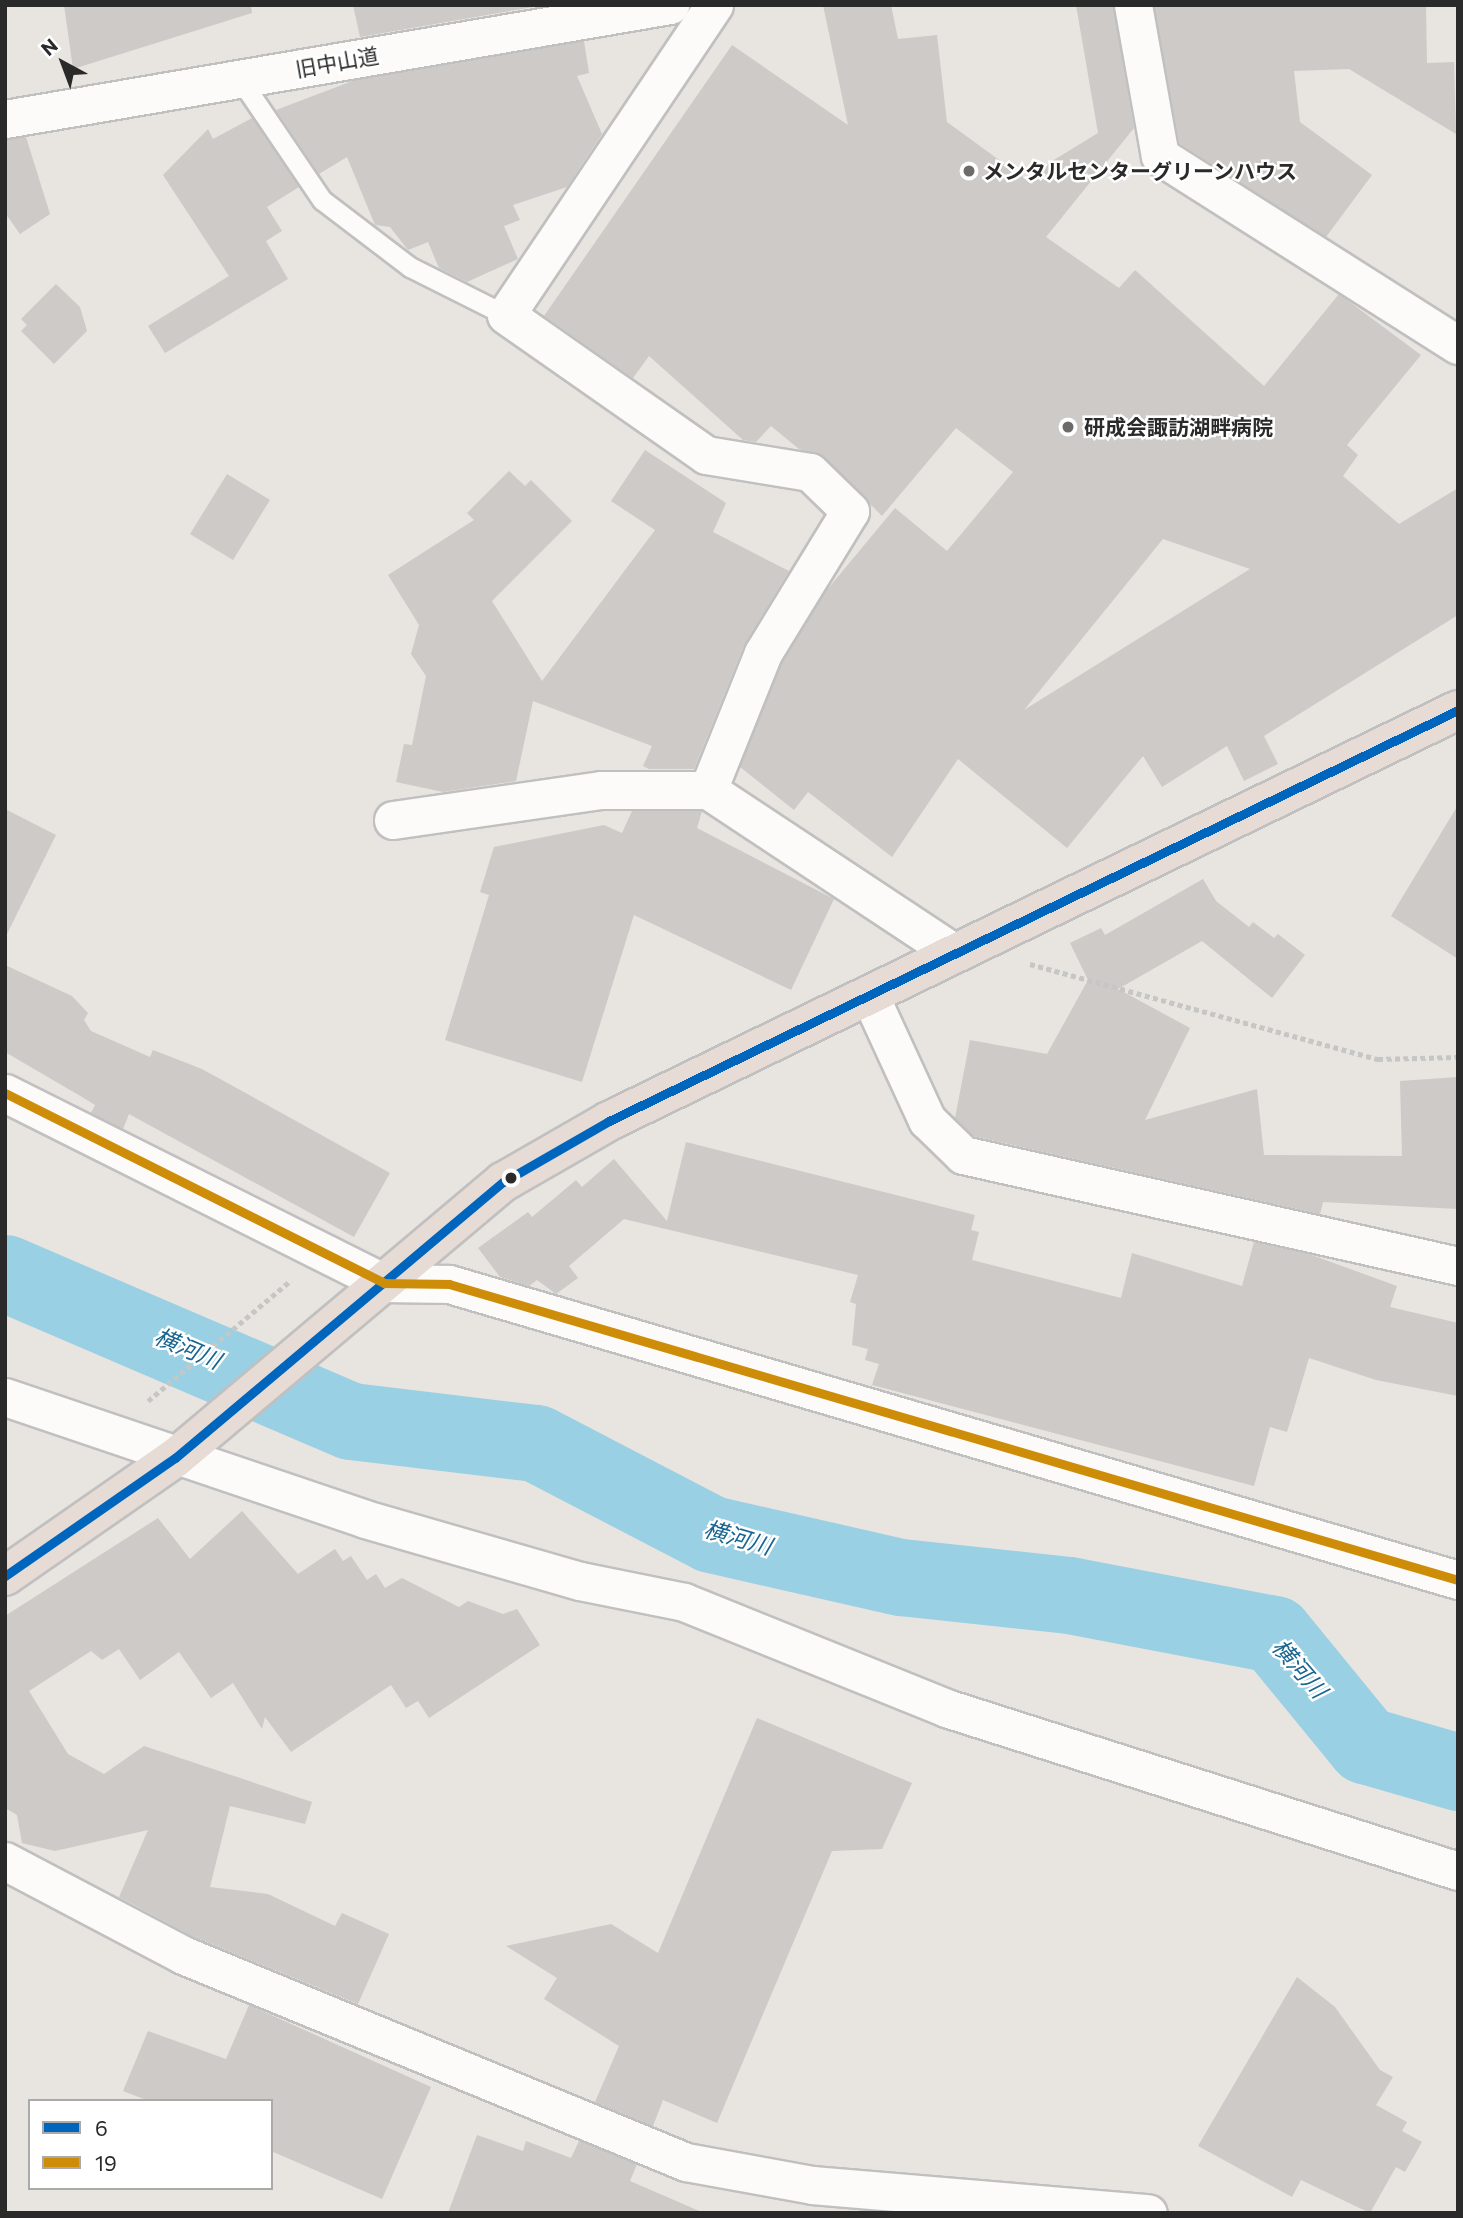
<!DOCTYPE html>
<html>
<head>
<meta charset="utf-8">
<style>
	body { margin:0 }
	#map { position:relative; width:1463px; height:2218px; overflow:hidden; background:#e8e4e0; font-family:Commissioner,"Noto Sans JP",sans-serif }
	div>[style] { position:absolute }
	.river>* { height:77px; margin:-38.5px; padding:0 38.5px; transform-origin:38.5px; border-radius:38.5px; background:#9ad0e3 }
	.building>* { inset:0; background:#cdcac7 }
	.path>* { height:4.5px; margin-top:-2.25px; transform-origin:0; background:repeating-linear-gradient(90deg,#c6c6c5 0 5px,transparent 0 8.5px) }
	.roads { filter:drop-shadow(2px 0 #c1c0c0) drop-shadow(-2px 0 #c1c0c0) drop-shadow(0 2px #c1c0c0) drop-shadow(0 -2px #c1c0c0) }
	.lane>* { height:19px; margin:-9.5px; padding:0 9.5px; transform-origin:9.5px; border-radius:9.5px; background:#fcfbfa }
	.street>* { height:37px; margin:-18.5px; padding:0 18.5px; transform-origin:18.5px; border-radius:18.5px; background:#fcfbfa }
	.highway>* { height:38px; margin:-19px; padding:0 19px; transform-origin:19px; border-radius:19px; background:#e6dcd5 }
	.bus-1>* { height:9px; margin:-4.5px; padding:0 4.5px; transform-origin:4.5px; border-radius:4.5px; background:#0065bd }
	.bus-2>* { height:9px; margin:-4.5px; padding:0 4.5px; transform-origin:4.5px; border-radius:4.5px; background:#ce8d08 }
	.dots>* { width:19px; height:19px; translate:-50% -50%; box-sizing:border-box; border:4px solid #fff; border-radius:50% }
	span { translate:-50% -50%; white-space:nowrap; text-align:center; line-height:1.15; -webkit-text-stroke:5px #fff; paint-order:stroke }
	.street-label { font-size:21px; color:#2a2a2a }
	.poi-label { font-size:21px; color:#2a2a2a; font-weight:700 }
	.left { translate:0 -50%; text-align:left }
	.water-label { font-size:23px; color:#186590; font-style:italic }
	.frame { position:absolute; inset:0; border:7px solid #2a2a2a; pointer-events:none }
	.legend { position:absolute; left:28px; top:2099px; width:245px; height:91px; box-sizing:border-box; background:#fff; border:2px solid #aaa; margin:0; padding:9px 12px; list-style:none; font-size:21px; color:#2a2a2a }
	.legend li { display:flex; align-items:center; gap:14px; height:35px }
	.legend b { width:35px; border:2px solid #aaa }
	.north { position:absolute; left:28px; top:28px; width:70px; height:70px; -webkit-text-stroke:5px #fff; paint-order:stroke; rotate:319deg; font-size:19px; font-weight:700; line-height:28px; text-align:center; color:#2a2a2a }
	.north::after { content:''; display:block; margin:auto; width:24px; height:32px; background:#2a2a2a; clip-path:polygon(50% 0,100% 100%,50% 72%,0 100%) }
</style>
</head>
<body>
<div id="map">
	<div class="river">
		<i style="left:5px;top:1273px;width:376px;rotate:23.2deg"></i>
		<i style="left:351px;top:1421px;width:186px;rotate:6.8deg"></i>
		<i style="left:536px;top:1443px;width:197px;rotate:27.5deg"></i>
		<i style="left:711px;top:1534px;width:195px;rotate:12.8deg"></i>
		<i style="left:901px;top:1577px;width:169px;rotate:6.1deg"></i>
		<i style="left:1069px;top:1595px;width:209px;rotate:10.8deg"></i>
		<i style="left:1274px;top:1634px;width:144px;rotate:50.7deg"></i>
		<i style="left:1365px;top:1745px;width:97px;rotate:16.2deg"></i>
	</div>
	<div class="building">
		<i style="clip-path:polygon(64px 5px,251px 5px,252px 13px,73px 69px)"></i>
		<i style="clip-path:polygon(353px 5px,544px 5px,360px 37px)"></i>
		<i style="clip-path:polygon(evenodd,823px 5px,891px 5px,898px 39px,937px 35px,947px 122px,1032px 184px,1049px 163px,1098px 133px,1076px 5px,1113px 5px,1134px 128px,1046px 237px,1119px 288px,1135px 270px,1264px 386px,1339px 294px,1421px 355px,1347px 445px,1358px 455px,1343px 476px,1399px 524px,1458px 488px,1458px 615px,1264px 736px,1278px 764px,1244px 781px,1227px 746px,1162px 787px,1143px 756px,1067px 848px,958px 759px,892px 857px,808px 792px,794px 810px,740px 767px,782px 662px,826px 591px,895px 508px,947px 551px,1013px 472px,956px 428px,882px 516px,824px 457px,799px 449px,771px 426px,756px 442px,743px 440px,649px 356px,633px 378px,544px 316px,732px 45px,848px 125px,823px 5px,1163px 539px,1250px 569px,1024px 710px,1163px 539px)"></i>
		<i style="clip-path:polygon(1154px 5px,1426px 5px,1427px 63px,1454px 62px,1456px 134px,1349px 69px,1294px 71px,1300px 122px,1372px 175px,1326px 237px,1179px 143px)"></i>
		<i style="clip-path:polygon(584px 41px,589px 73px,577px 76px,602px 134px,567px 187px,513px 205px,520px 220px,504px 226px,518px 259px,467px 282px,439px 268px,428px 242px,408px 250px,390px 227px,375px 225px,347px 157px,319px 174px,276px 110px,355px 80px)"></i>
		<i style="clip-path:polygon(252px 118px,299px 187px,267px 207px,282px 231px,266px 241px,288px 279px,165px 353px,148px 326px,229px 276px,163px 175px,208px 129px,213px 139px)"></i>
		<i style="clip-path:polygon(26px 137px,50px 214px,20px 234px,5px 213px,5px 139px)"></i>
		<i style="clip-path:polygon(56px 284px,80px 307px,87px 331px,54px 364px,21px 331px,27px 325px,21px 319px)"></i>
		<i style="clip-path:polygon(645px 450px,726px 503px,713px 532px,789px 571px,744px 645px,694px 769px,649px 769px,643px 766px,652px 746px,533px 701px,516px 781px,443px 792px,396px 782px,404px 744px,412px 745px,426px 676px,411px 654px,419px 625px,388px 575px,474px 520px,467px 513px,509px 471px,525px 486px,531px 480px,572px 521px,492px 601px,542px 681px,655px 530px,611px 501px)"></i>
		<i style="clip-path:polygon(227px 474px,270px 500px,233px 560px,190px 534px)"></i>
		<i style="clip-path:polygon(1458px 805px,1458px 959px,1391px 916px)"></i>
		<i style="clip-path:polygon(5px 809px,56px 835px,5px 938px)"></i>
		<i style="clip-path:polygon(632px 811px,702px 811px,697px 828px,834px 899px,791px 990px,634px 915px,582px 1082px,445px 1040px,489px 895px,480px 892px,494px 847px,604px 825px,622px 833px)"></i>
		<i style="clip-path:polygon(1203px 879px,1216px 901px,1249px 927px,1253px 922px,1274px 938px,1278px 934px,1305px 955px,1272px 998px,1202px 941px,1118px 989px,1190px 1028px,1145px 1120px,1257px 1089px,1264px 1155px,1402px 1156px,1400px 1081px,1458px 1077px,1458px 1209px,1323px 1202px,1320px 1214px,973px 1136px,955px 1118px,970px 1040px,1047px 1054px,1088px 980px,1070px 943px,1101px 928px,1105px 935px)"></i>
		<i style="clip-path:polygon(5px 965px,72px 996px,88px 1013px,84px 1020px,91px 1031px,150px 1057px,153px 1050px,202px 1069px,390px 1173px,354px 1237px,129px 1114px,123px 1129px,91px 1113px,95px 1105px,82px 1097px,5px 1052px)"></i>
		<i style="clip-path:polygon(686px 1142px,975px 1215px,971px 1230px,979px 1232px,972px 1260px,1121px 1298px,1132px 1253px,1242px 1286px,1254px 1242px,1309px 1254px,1397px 1286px,1390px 1307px,1458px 1323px,1458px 1396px,1376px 1380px,1309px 1358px,1287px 1432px,1270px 1427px,1254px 1486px,872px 1385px,879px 1364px,865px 1360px,868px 1349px,852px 1345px,856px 1304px,850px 1302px,858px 1275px,624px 1219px,569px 1266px,578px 1278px,556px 1294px,537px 1280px,529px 1286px,500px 1277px,478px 1248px,528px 1212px,532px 1217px,576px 1180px,582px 1187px,614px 1159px,667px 1221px)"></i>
		<i style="clip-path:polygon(242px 1511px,298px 1574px,335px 1549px,343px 1561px,351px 1556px,367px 1580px,376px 1574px,385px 1588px,402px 1578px,459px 1607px,468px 1601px,503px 1614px,517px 1609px,540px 1645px,429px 1718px,418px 1701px,406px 1708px,391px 1685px,291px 1752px,265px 1717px,262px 1729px,233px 1683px,211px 1698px,179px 1652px,140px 1680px,119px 1649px,102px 1660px,91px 1651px,29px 1691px,68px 1754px,104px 1774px,144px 1746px,312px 1802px,305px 1824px,230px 1806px,210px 1887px,268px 1894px,335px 1926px,342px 1913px,389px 1934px,358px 2004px,192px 1936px,119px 1897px,148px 1830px,55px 1851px,22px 1843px,17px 1815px,5px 1808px,5px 1616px,158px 1518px,190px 1559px)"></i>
		<i style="clip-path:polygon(757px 1718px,912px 1783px,882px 1849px,832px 1851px,717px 2123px,663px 2100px,653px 2126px,595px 2102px,619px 2046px,544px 1999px,557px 1978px,506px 1946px,611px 1924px,658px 1953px)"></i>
		<i style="clip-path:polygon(1297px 1977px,1335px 2007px,1380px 2070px,1393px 2077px,1376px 2105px,1407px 2122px,1402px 2131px,1422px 2142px,1405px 2172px,1396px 2167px,1370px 2213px,1301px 2180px,1292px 2197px,1198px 2146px)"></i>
		<i style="clip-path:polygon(249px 2005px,431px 2087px,382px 2199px,271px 2151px,271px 2101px,149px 2101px,123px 2091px,148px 2031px,226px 2059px)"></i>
		<i style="clip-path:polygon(477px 2135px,523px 2151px,526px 2141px,571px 2158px,579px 2141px,637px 2164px,630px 2181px,704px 2213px,448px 2213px)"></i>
	</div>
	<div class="path">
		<i style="left:1030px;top:964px;width:361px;rotate:15.3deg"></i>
		<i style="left:1378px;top:1059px;width:80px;rotate:-1.4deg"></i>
		<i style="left:148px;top:1401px;width:187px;rotate:-40.2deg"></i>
	</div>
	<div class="roads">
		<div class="lane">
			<i style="left:240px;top:79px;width:146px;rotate:55.9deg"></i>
			<i style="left:322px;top:200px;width:111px;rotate:37.3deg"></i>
			<i style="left:410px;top:267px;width:107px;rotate:26.6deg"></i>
		</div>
		<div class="street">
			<i style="left:714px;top:5px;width:373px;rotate:123.9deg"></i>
			<i style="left:506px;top:315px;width:244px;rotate:35deg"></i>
			<i style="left:706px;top:455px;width:105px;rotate:9.3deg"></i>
			<i style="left:810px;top:472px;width:56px;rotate:44.3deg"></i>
			<i style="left:850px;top:511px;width:167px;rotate:121.5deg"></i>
			<i style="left:763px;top:653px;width:148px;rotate:111.9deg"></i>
			<i style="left:708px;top:790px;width:295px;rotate:33.5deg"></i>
			<i style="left:1133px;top:5px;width:153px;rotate:79.9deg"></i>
			<i style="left:1160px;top:156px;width:353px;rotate:32.4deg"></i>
			<i style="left:5px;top:119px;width:675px;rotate:-9.73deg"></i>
			<i style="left:393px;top:820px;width:210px;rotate:-8.2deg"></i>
			<i style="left:601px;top:790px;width:107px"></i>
			<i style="left:869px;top:994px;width:139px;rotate:65.3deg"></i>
			<i style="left:927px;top:1120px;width:50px;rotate:44.2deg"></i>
			<i style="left:963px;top:1155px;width:507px;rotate:12.64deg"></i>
			<i style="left:5px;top:1093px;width:424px;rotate:26.6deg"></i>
			<i style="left:384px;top:1283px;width:65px;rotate:0.9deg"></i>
			<i style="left:449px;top:1284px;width:1052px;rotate:16.35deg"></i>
			<i style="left:5px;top:1397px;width:380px;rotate:18.7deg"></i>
			<i style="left:365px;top:1519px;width:224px;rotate:16.1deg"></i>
			<i style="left:580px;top:1581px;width:106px;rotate:11.4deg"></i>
			<i style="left:684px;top:1602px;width:283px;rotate:22deg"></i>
			<i style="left:946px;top:1708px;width:537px;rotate:17.66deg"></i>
			<i style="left:5px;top:1861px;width:201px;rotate:27.8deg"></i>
			<i style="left:183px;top:1955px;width:544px;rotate:22.37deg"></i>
			<i style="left:686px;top:2162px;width:128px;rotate:10.3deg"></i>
			<i style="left:812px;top:2185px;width:337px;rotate:4.8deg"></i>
		</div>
		<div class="highway">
			<i style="left:5px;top:1576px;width:207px;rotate:-34.8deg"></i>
			<i style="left:175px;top:1458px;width:429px;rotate:-40.1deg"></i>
			<i style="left:503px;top:1182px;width:122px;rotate:-29.9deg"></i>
			<i style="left:609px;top:1121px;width:943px;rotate:-25.83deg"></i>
		</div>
	</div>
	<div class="bus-1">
		<i style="left:5px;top:1576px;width:207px;rotate:-34.8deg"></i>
		<i style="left:175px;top:1458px;width:429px;rotate:-40.1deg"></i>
		<i style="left:503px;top:1182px;width:122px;rotate:-29.9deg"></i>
		<i style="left:609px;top:1121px;width:943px;rotate:-25.83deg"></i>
	</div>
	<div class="bus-2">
		<i style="left:5px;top:1093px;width:424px;rotate:26.6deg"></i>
		<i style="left:384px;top:1283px;width:65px;rotate:0.9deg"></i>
		<i style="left:449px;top:1284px;width:1052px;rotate:16.35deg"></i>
	</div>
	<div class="dots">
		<i style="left:969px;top:171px;background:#6c6b6a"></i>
		<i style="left:1068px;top:427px;background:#6c6b6a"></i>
		<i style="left:511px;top:1178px;background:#2a2a2a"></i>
	</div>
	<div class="street-label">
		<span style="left:337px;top:62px;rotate:-10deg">旧中山道</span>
	</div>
	<div class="poi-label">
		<span class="left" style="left:983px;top:171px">メンタルセンターグリーンハウス</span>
		<span class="left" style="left:1084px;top:427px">研成会諏訪湖畔病院</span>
	</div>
	<div class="water-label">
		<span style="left:188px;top:1348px;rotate:23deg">横河川</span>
		<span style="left:738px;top:1537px;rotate:16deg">横河川</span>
		<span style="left:1300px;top:1668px;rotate:49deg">横河川</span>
	</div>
	<div class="frame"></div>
	<ul class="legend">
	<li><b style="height:9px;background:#0065bd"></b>6</li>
	<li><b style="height:9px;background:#ce8d08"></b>19</li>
	</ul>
	<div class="north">N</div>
</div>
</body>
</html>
